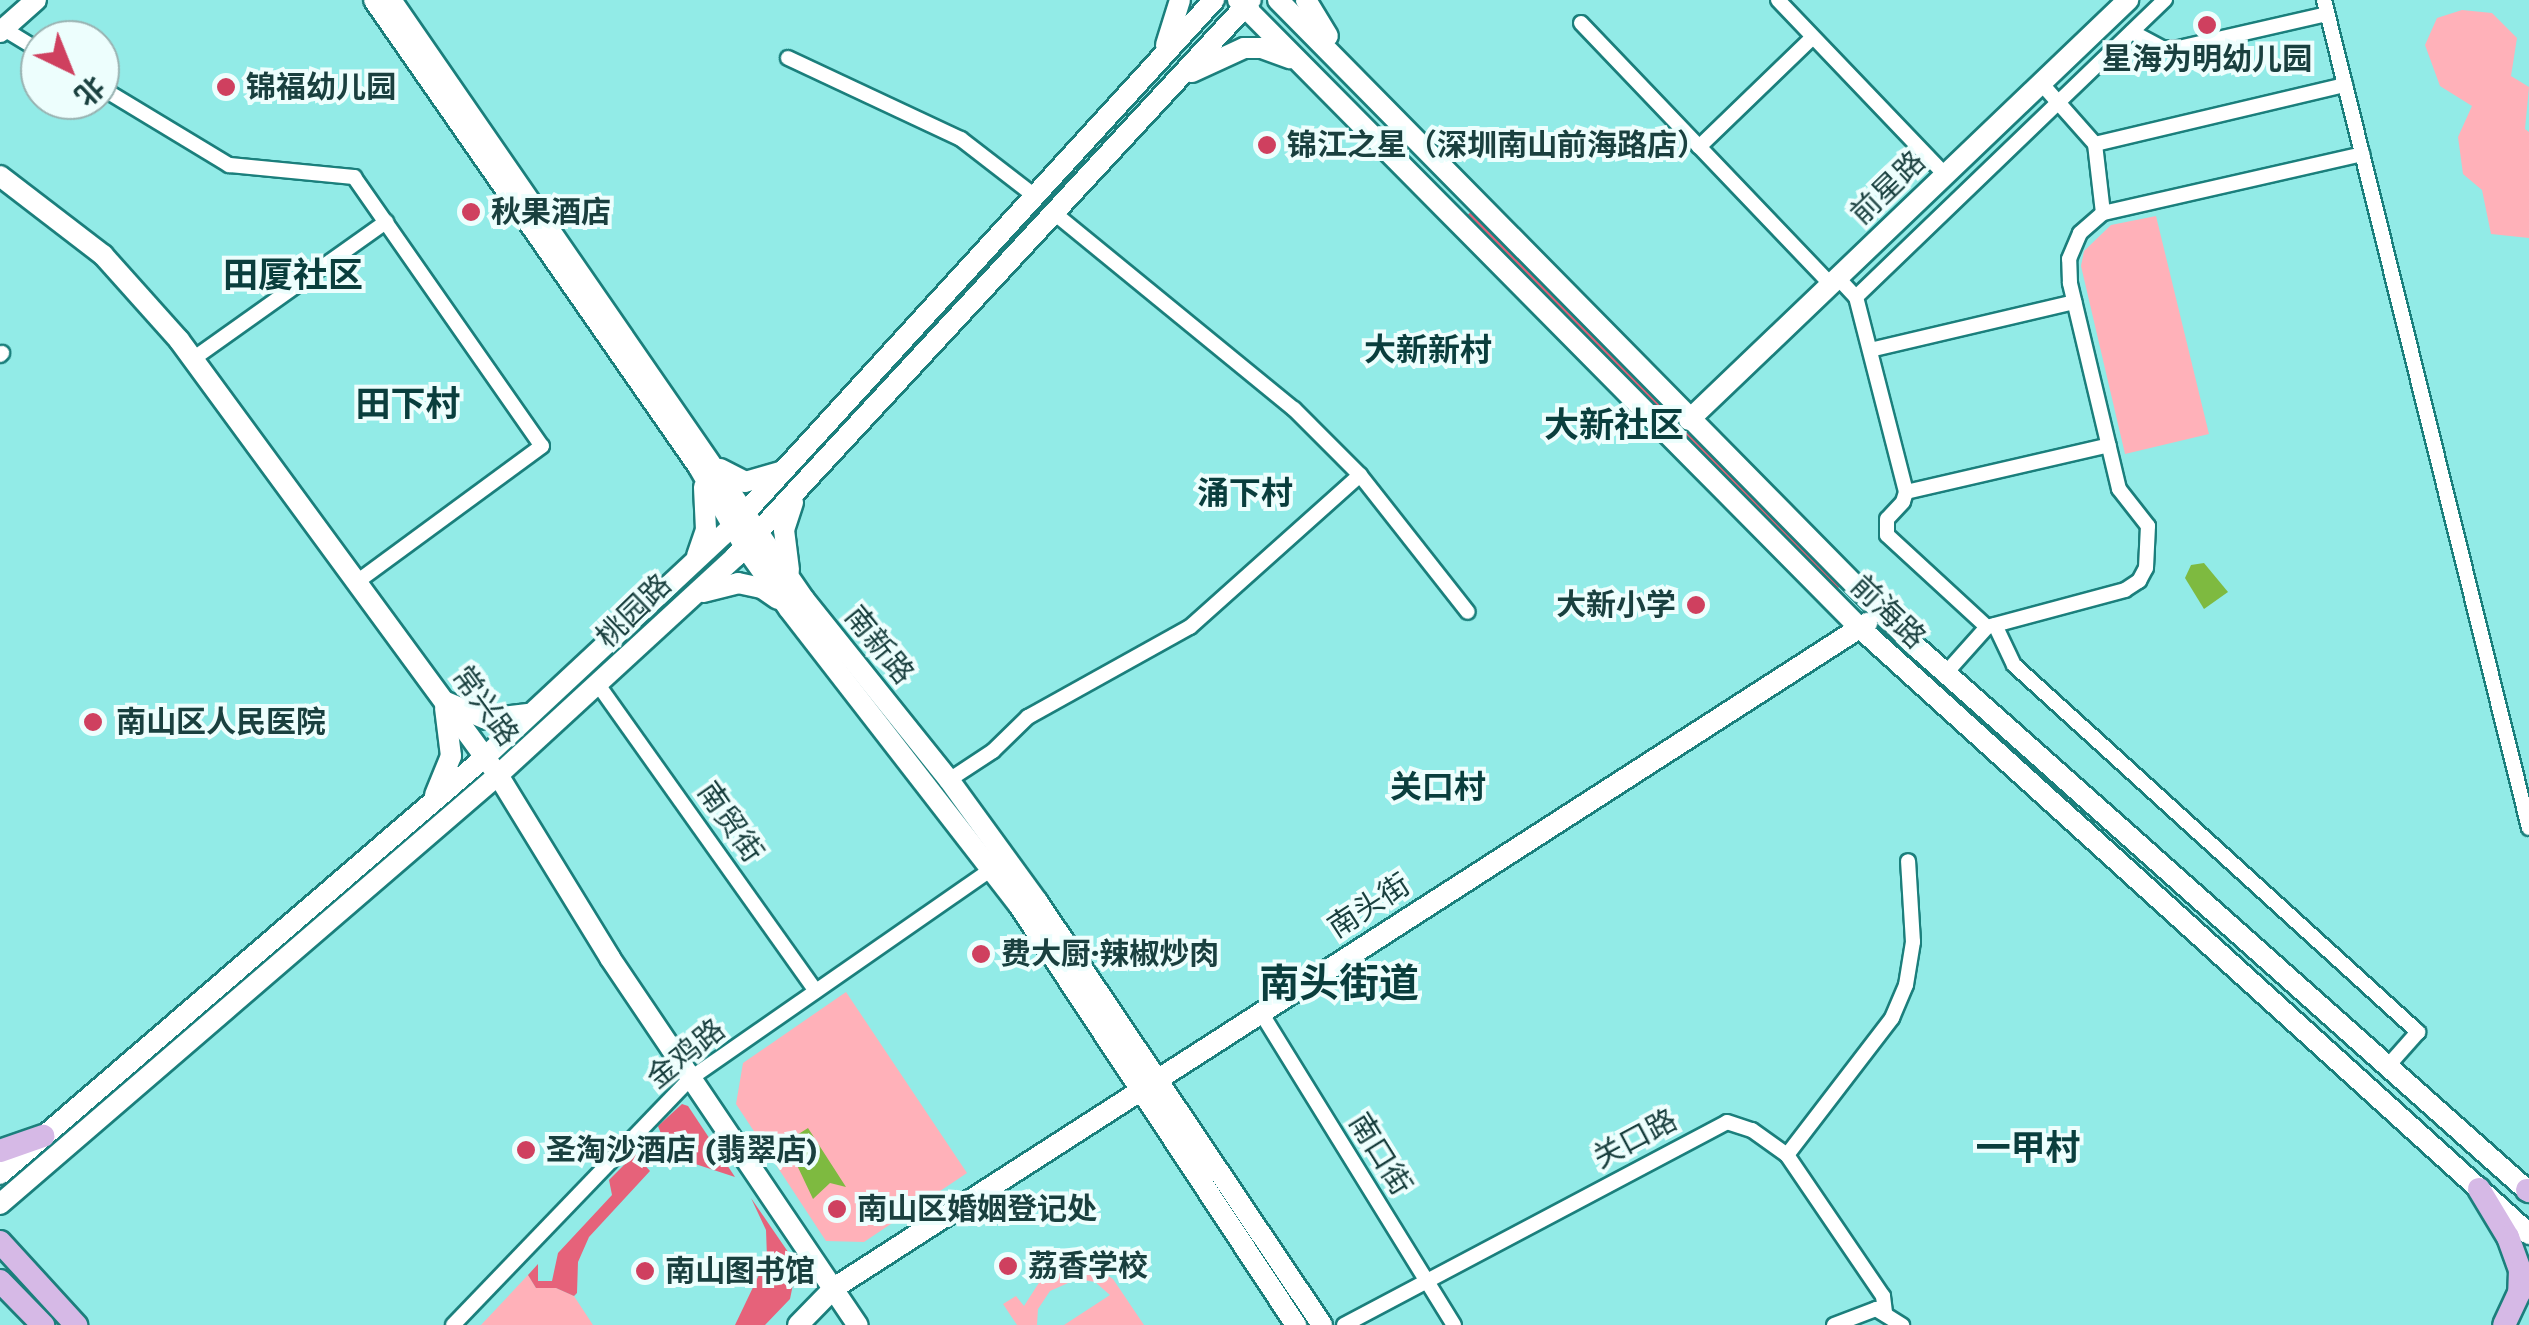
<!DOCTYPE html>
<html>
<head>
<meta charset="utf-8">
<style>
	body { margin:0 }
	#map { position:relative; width:2529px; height:1325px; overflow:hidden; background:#92ebe7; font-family:"Work Sans","Noto Sans SC",sans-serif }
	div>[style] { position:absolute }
	.green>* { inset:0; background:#ffb1b9 }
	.forest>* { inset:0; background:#e6627a }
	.water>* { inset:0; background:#7eba40 }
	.roads { filter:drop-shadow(2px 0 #1b7f7c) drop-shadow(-2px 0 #1b7f7c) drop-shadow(0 2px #1b7f7c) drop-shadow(0 -2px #1b7f7c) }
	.street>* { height:14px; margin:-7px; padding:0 7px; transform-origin:7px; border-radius:7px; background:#fff }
	.secondary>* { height:20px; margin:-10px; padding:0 10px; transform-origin:10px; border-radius:10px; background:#fff }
	.primary>* { height:22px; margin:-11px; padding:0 11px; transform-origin:11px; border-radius:11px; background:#d6b9e6 }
	.dots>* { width:28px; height:28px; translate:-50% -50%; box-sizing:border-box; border:5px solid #edfefd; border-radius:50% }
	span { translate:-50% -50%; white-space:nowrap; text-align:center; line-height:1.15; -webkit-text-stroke:8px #edfefd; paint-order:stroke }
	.poi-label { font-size:30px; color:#1a403f; font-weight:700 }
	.left { translate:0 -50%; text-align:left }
	.right { translate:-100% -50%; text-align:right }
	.street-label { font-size:30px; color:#1a403f }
	.neighbourhood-label { font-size:32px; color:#0a3e3d; font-weight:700 }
	.quarter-label { font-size:35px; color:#0a3e3d; font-weight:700 }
	.district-label { font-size:40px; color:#0a3e3d; font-weight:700 }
	.north { position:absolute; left:20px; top:20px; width:100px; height:100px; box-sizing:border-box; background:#edfefd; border:2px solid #99b2b1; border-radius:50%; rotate:137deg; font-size:28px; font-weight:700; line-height:40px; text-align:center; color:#1a403f }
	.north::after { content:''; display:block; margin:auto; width:35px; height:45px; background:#cf405f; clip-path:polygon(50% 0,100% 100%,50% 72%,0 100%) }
</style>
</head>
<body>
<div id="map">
	<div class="green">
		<i style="clip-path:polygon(2462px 10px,2492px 13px,2517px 38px,2511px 76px,2529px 87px,2525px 129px,2529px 132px,2529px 238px,2491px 234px,2482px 190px,2463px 174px,2458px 137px,2472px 106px,2440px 86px,2425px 45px,2437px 18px)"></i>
		<i style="clip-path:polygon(2156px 216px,2209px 434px,2125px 454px,2081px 266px,2084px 251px,2111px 225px)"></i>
		<i style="clip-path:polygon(846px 992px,967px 1173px,864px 1242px,826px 1241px,736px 1104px,743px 1063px)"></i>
		<i style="clip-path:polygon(1081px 1264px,1095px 1267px,1113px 1279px,1144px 1325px,1064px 1325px,1110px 1295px,1095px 1282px,1077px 1279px,1050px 1291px,1038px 1309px,1037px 1325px,1017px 1325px,1003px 1304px,1016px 1296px,1024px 1306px,1042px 1278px,1067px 1265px)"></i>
		<i style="clip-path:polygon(528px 1275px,536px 1288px,556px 1288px,574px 1296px,593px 1325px,481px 1325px)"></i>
	</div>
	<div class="forest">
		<i style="clip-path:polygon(1471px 212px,1840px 586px,1835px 591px,1465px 217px)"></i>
		<i style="clip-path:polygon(682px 1104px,688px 1106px,735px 1177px,680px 1159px,663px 1139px,658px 1126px)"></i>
		<i style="clip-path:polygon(635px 1154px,650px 1171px,589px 1237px,578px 1262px,577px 1293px,574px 1296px,556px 1288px,536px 1288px,528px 1275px,538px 1264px,538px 1281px,552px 1281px,558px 1253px,612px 1195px,609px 1180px)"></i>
		<i style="clip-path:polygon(751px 1198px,797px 1265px,790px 1299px,765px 1325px,735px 1325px,767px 1258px,766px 1230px)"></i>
	</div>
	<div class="water">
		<i style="clip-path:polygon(2204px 563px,2228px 592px,2204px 609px,2185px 578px,2191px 565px)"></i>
		<i style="clip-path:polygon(808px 1128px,846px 1187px,830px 1183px,813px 1199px,786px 1142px)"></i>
	</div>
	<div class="roads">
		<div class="street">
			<i style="left:1778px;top:0;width:242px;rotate:46.3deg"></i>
			<i style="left:2324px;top:0;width:853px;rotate:76.09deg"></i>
			<i style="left:1581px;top:23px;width:361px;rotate:46.3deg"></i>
			<i style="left:4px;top:29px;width:42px;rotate:31.4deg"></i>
			<i style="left:2132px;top:32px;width:34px;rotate:28deg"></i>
			<i style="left:2162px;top:48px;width:12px;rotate:5deg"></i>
			<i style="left:2174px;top:49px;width:157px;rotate:-12.9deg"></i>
			<i style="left:788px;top:58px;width:191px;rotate:25.1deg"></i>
			<i style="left:961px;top:139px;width:95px;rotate:37.7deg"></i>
			<i style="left:2041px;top:83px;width:81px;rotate:48.5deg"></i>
			<i style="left:100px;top:87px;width:151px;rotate:31.2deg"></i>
			<i style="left:229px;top:165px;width:126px;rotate:5.5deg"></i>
			<i style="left:354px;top:177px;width:328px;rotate:55.1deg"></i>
			<i style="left:542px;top:446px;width:230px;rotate:143.7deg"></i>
			<i style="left:1699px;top:147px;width:158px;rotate:-44deg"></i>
			<i style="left:1053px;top:212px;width:311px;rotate:39.3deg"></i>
			<i style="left:1294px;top:409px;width:93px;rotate:45deg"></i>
			<i style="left:1360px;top:475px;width:174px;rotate:51.8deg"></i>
			<i style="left:2103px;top:213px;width:69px;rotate:-96.6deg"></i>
			<i style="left:2095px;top:144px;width:257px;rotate:-13.3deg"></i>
			<i style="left:1838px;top:278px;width:26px;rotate:47deg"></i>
			<i style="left:1856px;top:297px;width:201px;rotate:75.6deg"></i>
			<i style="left:1906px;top:492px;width:10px;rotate:107deg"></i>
			<i style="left:1903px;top:502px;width:23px;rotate:133deg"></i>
			<i style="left:1887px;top:519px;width:16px;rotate:90deg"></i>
			<i style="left:1887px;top:535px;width:136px;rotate:42.6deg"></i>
			<i style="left:1856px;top:297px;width:429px;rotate:-43.9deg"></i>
			<i style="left:1870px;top:350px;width:210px;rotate:-13.2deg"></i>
			<i style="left:0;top:355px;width:3px;rotate:-45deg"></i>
			<i style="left:193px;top:359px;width:237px;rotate:-35.4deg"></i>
			<i style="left:1906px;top:492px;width:208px;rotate:-13deg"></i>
			<i style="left:1995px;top:625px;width:44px;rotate:64.6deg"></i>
			<i style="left:2014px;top:665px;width:546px;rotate:42.25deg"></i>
			<i style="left:2418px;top:1032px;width:47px;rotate:131.5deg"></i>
			<i style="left:1945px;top:674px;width:63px;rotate:-48.2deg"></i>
			<i style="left:1987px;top:627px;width:143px;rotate:-15deg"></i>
			<i style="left:2125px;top:590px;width:17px;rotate:-33deg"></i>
			<i style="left:2139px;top:581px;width:15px;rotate:-62deg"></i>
			<i style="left:2146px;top:568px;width:42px;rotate:-87.3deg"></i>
			<i style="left:2148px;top:526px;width:47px;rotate:-128.1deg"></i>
			<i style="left:2119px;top:489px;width:212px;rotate:-103.4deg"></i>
			<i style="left:2070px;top:283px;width:24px;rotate:-92deg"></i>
			<i style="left:2069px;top:259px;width:28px;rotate:-67deg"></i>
			<i style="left:2080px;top:233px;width:30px;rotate:-41deg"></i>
			<i style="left:2103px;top:213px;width:266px;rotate:-12.8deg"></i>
			<i style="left:599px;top:686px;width:374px;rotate:54.6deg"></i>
			<i style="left:949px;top:780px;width:53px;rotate:-33.4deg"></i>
			<i style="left:993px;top:751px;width:49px;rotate:-44.2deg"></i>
			<i style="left:1028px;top:717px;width:185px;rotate:-29.1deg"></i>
			<i style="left:1190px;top:627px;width:228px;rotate:-41.8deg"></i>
			<i style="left:1260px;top:1011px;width:369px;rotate:58.3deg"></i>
			<i style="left:1787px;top:1155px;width:173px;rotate:-52.5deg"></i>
			<i style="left:1892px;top:1018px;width:36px;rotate:-67deg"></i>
			<i style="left:1906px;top:985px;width:44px;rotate:-80.8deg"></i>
			<i style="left:1913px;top:942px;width:81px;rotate:-93.5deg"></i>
			<i style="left:453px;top:1325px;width:343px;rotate:-46.1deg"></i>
			<i style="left:691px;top:1078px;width:366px;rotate:-34.8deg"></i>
			<i style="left:1344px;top:1325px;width:433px;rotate:-27.9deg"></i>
			<i style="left:1727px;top:1122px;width:26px;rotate:18deg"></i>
			<i style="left:1752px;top:1130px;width:43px;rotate:35.5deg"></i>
			<i style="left:1787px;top:1155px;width:171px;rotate:55.8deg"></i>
			<i style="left:1883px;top:1296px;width:16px;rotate:83deg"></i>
			<i style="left:1834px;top:1325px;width:45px;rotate:-20.9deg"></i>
			<i style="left:1876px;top:1309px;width:31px;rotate:32deg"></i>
		</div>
		<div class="secondary">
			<i style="left:374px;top:0;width:568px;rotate:55.19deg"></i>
			<i style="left:698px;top:466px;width:94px;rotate:59.9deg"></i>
			<i style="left:745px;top:547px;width:76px;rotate:54.6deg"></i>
			<i style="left:789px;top:609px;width:373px;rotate:52.2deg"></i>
			<i style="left:1018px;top:904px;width:505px;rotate:56.56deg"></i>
			<i style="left:391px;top:0;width:728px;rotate:55.41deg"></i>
			<i style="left:804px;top:599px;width:232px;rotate:51.3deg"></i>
			<i style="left:949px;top:780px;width:150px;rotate:54deg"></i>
			<i style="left:1037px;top:901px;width:511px;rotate:56.09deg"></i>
			<i style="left:1238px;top:0;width:884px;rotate:45.28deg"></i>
			<i style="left:1860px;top:628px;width:903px;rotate:42.17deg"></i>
			<i style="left:1278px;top:0;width:903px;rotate:45.4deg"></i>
			<i style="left:1912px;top:643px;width:826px;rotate:41.66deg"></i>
			<i style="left:1306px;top:0;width:42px;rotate:58.6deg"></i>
			<i style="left:0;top:32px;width:48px;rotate:-41.6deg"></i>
			<i style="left:1166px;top:45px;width:47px;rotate:-72.7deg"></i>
			<i style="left:1192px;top:72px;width:57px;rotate:-24.8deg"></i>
			<i style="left:1244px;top:48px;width:18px"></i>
			<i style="left:1262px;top:48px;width:30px;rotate:20deg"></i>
			<i style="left:0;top:176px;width:130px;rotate:37.5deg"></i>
			<i style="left:103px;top:255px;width:114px;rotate:48.2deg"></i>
			<i style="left:179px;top:340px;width:539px;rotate:53.75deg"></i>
			<i style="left:498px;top:775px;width:215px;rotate:58.5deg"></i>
			<i style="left:610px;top:958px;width:443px;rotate:56deg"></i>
			<i style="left:1689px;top:420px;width:608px;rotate:-43.73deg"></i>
			<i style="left:720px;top:469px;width:28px;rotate:27deg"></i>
			<i style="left:745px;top:482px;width:36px;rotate:-16deg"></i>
			<i style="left:697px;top:556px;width:28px;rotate:-71deg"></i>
			<i style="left:706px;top:530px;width:43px;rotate:-92.7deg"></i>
			<i style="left:789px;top:570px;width:40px;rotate:-97.1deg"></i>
			<i style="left:784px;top:530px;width:29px;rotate:-72deg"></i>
			<i style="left:703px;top:592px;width:36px;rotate:-14deg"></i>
			<i style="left:738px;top:583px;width:25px;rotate:12deg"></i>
			<i style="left:762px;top:588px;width:19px;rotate:35deg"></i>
			<i style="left:446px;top:702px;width:43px;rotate:23deg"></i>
			<i style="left:486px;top:719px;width:42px;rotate:-6.8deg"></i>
			<i style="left:435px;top:795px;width:42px;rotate:-67.7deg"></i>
			<i style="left:451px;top:756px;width:48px;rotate:-97.1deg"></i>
			<i style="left:0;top:1174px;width:640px;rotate:-40.69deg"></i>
			<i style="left:485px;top:757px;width:339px;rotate:-43deg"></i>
			<i style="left:733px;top:526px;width:713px;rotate:-47.56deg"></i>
			<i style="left:0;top:1204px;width:657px;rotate:-40.74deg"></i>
			<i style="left:498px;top:775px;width:322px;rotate:-42.6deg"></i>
			<i style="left:735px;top:557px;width:759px;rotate:-47.19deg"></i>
			<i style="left:798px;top:1325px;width:52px;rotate:-45.8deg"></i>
			<i style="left:834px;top:1288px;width:1229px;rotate:-32.77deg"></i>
		</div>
		<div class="primary">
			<i style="left:0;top:1151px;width:46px;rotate:-19.2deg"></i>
			<i style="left:2479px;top:1189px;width:56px;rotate:58.9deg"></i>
			<i style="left:2508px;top:1237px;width:35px;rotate:70deg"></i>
			<i style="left:2520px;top:1270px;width:23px;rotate:92deg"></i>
			<i style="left:2519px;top:1293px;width:35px;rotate:115deg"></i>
			<i style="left:2527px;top:1190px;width:2px;rotate:27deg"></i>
			<i style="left:0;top:1242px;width:113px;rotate:47.5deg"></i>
			<i style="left:0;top:1281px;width:62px;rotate:45.7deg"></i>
		</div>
	</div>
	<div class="dots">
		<i style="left:2207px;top:25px;background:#cf405f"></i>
		<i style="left:226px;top:87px;background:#cf405f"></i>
		<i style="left:1267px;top:145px;background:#cf405f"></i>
		<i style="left:471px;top:212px;background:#cf405f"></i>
		<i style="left:1696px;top:605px;background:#cf405f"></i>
		<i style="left:93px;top:722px;background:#cf405f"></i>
		<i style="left:981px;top:954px;background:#cf405f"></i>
		<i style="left:526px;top:1150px;background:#cf405f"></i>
		<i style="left:837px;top:1209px;background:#cf405f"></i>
		<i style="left:1008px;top:1266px;background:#cf405f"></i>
		<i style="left:645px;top:1271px;background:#cf405f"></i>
	</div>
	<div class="poi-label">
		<span style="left:2207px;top:59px">星海为明幼儿园</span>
		<span class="left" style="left:246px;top:87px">锦福幼儿园</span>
		<span class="left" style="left:1287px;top:145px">锦江之星（深圳南山前海路店）</span>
		<span class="left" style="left:491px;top:212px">秋果酒店</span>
		<span class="right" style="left:1676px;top:605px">大新小学</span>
		<span class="left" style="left:116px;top:722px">南山区人民医院</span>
		<span class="left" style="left:1001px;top:954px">费大厨·辣椒炒肉</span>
		<span class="left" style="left:546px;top:1150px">圣淘沙酒店 (翡翠店)</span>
		<span class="left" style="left:857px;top:1209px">南山区婚姻登记处</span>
		<span class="left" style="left:1028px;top:1266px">荔香学校</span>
		<span class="left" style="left:665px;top:1271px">南山图书馆</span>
	</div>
	<div class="street-label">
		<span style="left:1888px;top:188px;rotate:-44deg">前星路</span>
		<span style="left:634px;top:611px;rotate:-44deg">桃园路</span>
		<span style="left:1888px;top:612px;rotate:44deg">前海路</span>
		<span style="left:879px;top:645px;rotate:51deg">南新路</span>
		<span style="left:485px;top:706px;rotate:54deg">常兴路</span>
		<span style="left:730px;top:822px;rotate:55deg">南贸街</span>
		<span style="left:1369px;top:906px;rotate:-33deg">南头街</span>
		<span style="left:686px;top:1054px;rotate:-39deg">金鸡路</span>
		<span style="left:1635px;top:1139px;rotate:-28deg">关口路</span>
		<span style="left:1380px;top:1154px;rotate:58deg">南口街</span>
	</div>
	<div class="neighbourhood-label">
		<span style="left:1428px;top:350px">大新新村</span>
		<span style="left:1245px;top:493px">涌下村</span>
		<span style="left:1438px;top:787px">关口村</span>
	</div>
	<div class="quarter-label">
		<span style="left:293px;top:275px">田厦社区</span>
		<span style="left:408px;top:404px">田下村</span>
		<span style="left:1614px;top:425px">大新社区</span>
		<span style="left:2028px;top:1148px">一甲村</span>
	</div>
	<div class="district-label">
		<span style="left:1339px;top:984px">南头街道</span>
	</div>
	<div class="north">北</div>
</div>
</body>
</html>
